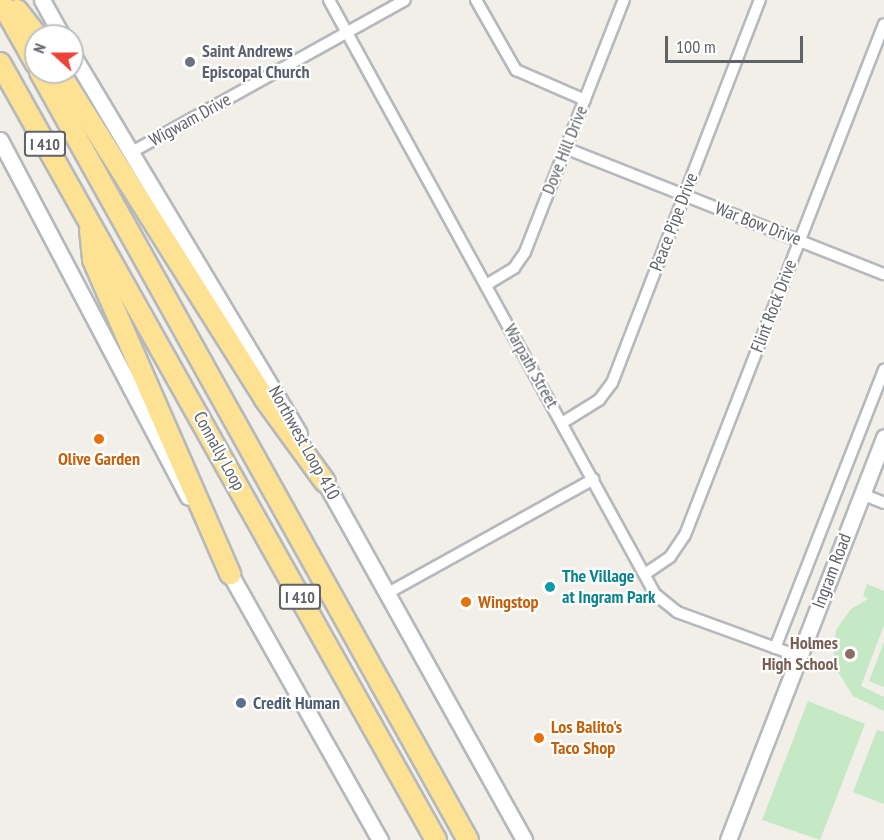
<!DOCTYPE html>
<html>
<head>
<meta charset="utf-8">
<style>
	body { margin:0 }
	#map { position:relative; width:884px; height:840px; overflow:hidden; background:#f1efe8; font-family:"PT Sans Narrow",sans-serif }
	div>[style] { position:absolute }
	.green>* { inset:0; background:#c5e8c5 }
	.roads { filter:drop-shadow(2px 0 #b5b8bc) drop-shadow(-2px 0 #b5b8bc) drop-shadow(0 2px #b5b8bc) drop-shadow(0 -2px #b5b8bc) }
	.street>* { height:10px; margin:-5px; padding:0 5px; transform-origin:5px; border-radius:5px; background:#fff }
	.secondary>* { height:15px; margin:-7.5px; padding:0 7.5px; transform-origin:7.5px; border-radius:7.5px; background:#fff }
	.highway>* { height:20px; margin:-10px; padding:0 10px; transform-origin:10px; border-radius:10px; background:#fde293 }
	.dots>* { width:16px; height:16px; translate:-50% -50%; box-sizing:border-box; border:3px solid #fff; border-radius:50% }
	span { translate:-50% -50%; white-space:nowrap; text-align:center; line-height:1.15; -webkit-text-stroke:4.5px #fff; paint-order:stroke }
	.shield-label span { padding:2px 4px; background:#fff; border:2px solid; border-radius:4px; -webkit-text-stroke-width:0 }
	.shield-label { font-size:16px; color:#5f6368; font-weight:700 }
	.worship-label { font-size:18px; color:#5b616d; font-weight:700 }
	.left { translate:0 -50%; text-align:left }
	.street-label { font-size:18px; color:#5f6368 }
	.food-label { font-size:18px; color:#c56008; font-weight:700 }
	.culture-label { font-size:18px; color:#0d838f; font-weight:700 }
	.education-label { font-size:18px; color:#785e54; font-weight:700 }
	.right { translate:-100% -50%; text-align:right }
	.service-label { font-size:18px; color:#4e5e75; font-weight:700 }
	.north { position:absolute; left:24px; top:24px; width:60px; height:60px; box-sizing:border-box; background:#fff; border:2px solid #bfc1c3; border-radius:50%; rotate:291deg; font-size:16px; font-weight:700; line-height:24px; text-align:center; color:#5f6368 }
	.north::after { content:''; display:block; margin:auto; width:21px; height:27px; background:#ea4335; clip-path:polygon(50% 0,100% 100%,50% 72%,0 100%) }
	.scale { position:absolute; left:665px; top:36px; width:138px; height:27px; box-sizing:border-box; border:3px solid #5f6368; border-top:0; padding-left:8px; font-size:18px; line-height:21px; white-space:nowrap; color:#5f6368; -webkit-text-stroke:4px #fff; paint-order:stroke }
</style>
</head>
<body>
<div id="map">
	<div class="green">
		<i style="clip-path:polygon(867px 584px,884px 591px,884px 625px,861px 686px,884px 697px,884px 711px,853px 696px,833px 664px,836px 630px,851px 609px,868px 599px,863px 596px)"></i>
		<i style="clip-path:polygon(884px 642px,884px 687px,869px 681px)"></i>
		<i style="clip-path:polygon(808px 701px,865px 724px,820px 840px,762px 820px)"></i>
		<i style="clip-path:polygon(877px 730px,884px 732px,884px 804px,853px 792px)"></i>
	</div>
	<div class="roads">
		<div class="street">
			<i style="left:329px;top:0;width:678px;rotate:61.24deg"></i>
			<i style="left:655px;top:594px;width:28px;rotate:39deg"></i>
			<i style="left:677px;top:612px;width:129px;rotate:20deg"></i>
			<i style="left:476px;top:0;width:81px;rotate:60.3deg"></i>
			<i style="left:516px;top:70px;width:75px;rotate:23.5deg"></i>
			<i style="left:565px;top:148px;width:343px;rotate:21.6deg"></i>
			<i style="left:132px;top:152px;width:312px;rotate:-29.1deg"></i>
			<i style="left:486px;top:285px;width:33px;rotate:-31deg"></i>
			<i style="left:514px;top:268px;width:19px;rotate:-55deg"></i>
			<i style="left:525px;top:252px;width:271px;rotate:-68.6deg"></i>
			<i style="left:562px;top:423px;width:44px;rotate:-31.9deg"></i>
			<i style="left:599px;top:400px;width:21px;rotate:-53deg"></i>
			<i style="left:612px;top:383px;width:411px;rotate:-68.9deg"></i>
			<i style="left:862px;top:494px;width:24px;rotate:22deg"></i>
			<i style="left:645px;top:574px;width:30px;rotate:-34deg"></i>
			<i style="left:670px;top:557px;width:27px;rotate:-56deg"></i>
			<i style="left:685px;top:535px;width:548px;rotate:-68.72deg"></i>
			<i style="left:388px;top:593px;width:235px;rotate:-29deg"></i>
			<i style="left:775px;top:648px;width:299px;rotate:-68.6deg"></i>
		</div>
		<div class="secondary">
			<i style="left:42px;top:0;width:41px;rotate:60.9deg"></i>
			<i style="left:72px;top:54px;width:442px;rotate:59.1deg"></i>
			<i style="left:0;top:140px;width:403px;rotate:62.2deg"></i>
			<i style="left:320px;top:473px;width:420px;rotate:60.9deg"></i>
			<i style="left:225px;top:565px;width:316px;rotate:60.6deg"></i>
			<i style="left:728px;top:840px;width:432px;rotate:-68.8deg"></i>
		</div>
		<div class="highway">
			<i style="left:0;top:0;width:73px;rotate:60.6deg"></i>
			<i style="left:17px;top:10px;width:33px;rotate:52deg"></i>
			<i style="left:0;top:63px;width:891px;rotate:60.7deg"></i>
			<i style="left:40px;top:72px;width:879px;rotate:60.87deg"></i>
			<i style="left:59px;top:72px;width:385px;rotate:57.8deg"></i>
			<i style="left:264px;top:398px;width:104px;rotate:54deg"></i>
			<i style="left:90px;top:230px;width:30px;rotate:84deg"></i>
			<i style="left:93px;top:260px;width:343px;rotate:66.4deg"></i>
		</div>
	</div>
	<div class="dots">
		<i style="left:190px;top:62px;background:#6b7280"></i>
		<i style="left:99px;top:439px;background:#e8710a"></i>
		<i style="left:550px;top:587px;background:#0f9aa8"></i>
		<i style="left:466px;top:602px;background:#e8710a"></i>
		<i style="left:850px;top:654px;background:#8d6e63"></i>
		<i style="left:241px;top:703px;background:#5c6f8a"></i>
		<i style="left:539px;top:738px;background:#e8710a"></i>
	</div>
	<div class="shield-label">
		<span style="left:45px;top:144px">I 410</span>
		<span style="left:300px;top:597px">I 410</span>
	</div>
	<div class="worship-label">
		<span class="left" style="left:202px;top:62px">Saint Andrews<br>Episcopal Church</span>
	</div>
	<div class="street-label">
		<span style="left:190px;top:120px;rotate:-29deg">Wigwam Drive</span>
		<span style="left:565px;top:150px;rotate:-68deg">Dove Hill Drive</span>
		<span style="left:674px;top:222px;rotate:-69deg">Peace Pipe Drive</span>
		<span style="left:758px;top:224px;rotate:21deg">War Bow Drive</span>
		<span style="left:774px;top:306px;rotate:-69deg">Flint Rock Drive</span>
		<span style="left:531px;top:366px;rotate:61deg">Warpath Street</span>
		<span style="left:304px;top:443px;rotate:61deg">Northwest Loop 410</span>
		<span style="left:219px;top:451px;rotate:61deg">Connally Loop</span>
		<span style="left:832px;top:571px;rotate:-69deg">Ingram Road</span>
	</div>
	<div class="food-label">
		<span style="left:99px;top:459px">Olive Garden</span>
		<span class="left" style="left:478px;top:602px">Wingstop</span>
		<span class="left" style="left:551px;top:738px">Los Balito's<br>Taco Shop</span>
	</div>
	<div class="culture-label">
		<span class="left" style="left:562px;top:587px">The Village<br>at Ingram Park</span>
	</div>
	<div class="education-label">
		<span class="right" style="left:838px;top:654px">Holmes<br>High School</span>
	</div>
	<div class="service-label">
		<span class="left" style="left:253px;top:703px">Credit Human</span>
	</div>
	<div class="north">N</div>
	<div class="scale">100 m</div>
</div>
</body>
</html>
